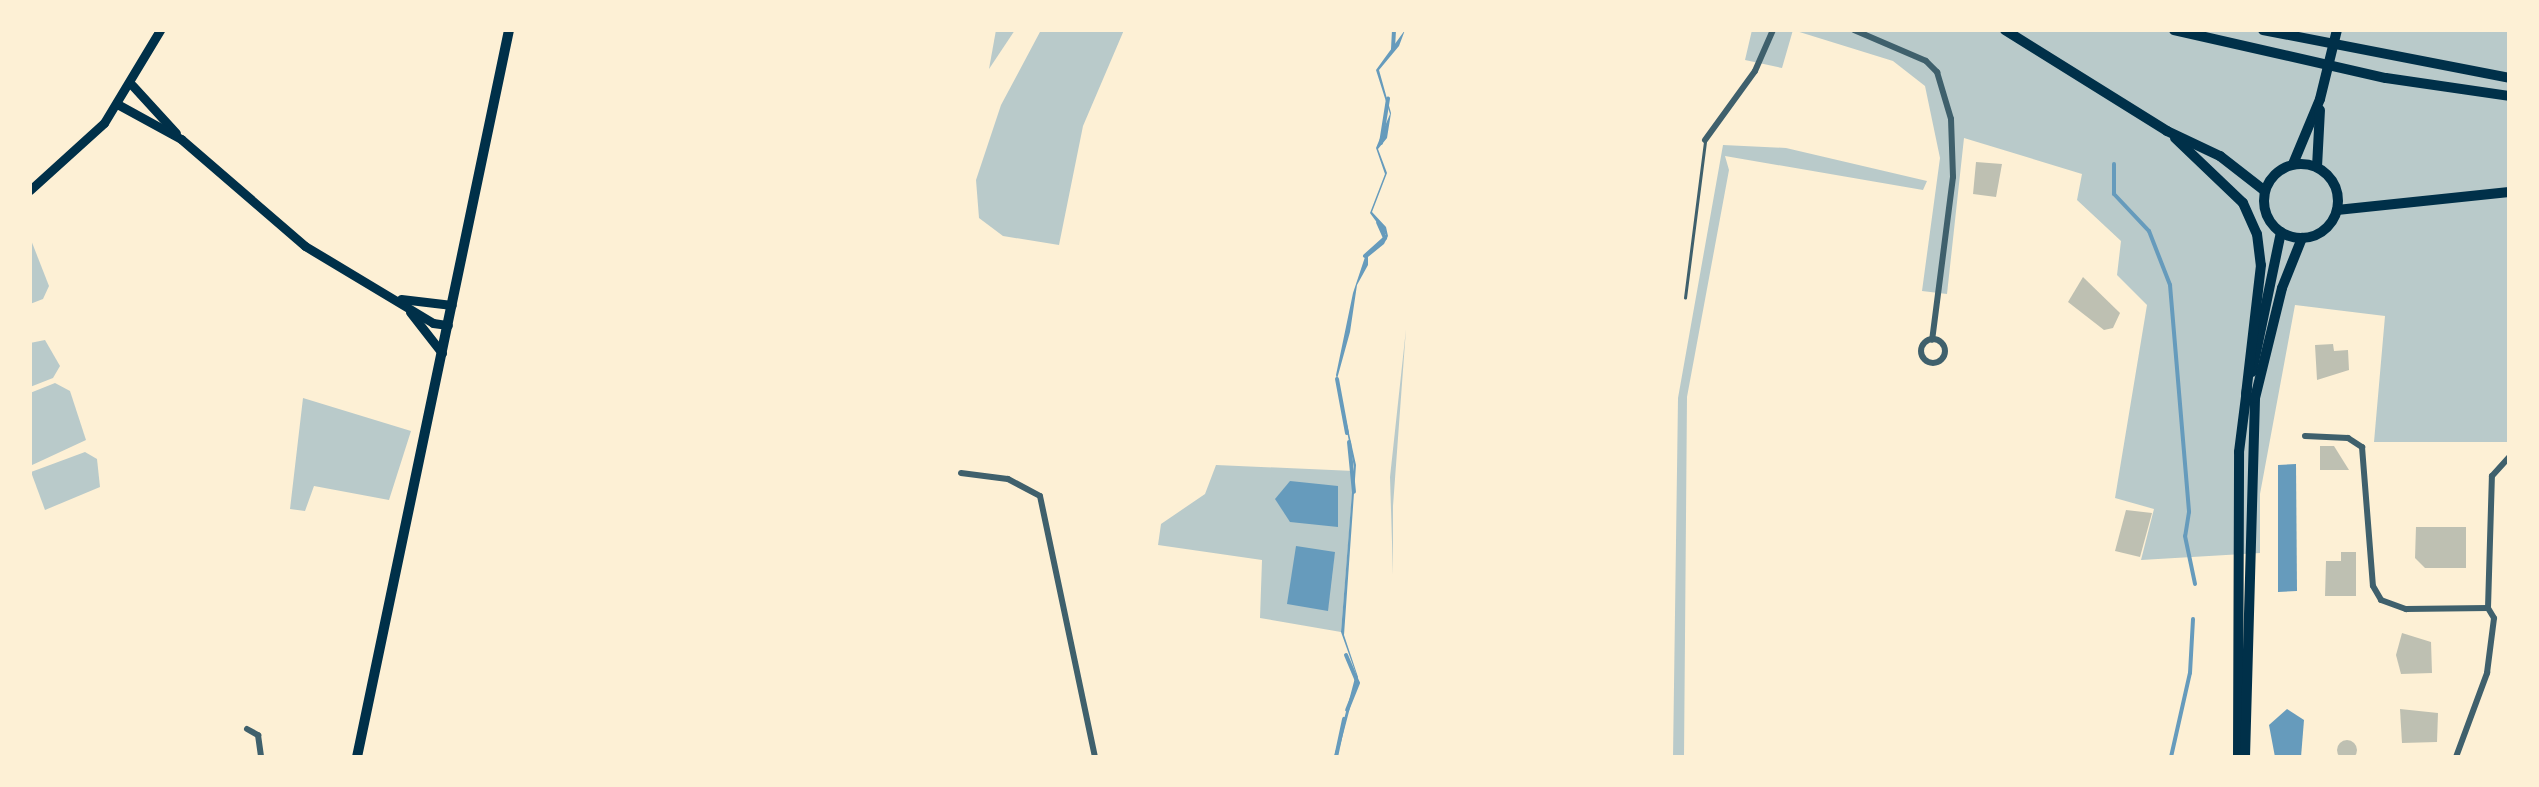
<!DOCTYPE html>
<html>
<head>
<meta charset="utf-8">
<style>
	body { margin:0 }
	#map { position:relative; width:2539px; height:787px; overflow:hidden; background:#fdf0d5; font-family:Arial,sans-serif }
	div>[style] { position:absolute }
	.green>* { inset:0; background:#b9caca }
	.water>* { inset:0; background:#669bbc }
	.stream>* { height:4px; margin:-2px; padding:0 2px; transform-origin:2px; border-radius:2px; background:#669bbc }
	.building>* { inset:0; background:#bec0b2 }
	.round { border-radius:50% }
	.service>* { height:2.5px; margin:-1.25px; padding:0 1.25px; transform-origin:1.25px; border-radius:1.25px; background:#3f606c }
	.minor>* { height:6px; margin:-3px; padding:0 3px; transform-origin:3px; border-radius:3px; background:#3f606c }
	.minor>.ring { margin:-3px; padding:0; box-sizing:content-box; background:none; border:6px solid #3f606c; border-radius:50% }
	.secondary>* { height:9px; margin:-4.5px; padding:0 4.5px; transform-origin:4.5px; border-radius:4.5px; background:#003049 }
	.primary>* { height:10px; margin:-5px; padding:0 5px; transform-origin:5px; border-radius:5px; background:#003049 }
	.primary>.ring { margin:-5px; padding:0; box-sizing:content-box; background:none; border:10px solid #003049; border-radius:50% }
	.trunk>* { height:10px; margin:-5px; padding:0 5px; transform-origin:5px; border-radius:5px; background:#003049 }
	span { translate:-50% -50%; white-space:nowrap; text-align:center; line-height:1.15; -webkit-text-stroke:8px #fdf0d5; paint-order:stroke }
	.frame { position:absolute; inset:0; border:32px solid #fdf0d5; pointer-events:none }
</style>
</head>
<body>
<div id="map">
	<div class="green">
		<i style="clip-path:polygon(996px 30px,1015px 30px,989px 69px)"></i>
		<i style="clip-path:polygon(1041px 30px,1124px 30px,1083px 126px,1059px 245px,1003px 236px,979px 218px,976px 180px,1001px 105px)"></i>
		<i style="clip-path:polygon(1752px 30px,2509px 30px,2509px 442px,2374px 442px,2385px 316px,2295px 305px,2260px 494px,2260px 553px,2141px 560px,2154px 509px,2115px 498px,2147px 305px,2117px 275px,2121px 241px,2077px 200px,2082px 174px,1964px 138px,1947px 294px,1922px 291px,1940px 158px,1925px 86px,1893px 61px,1793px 30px,1782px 68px,1745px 60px)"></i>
		<i style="clip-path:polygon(1723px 145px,1786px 148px,1927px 181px,1923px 190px,1725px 156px,1729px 170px,1687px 397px,1684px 757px,1673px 757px,1678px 398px)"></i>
		<i style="clip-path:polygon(31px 240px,49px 286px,43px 299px,30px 304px)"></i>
		<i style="clip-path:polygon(1406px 329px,1393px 506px,1393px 575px,1390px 477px)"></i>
		<i style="clip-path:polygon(45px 340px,60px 366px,53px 378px,30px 387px,30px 343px)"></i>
		<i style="clip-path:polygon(55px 383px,70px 391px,86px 440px,30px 466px,30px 393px)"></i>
		<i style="clip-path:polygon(303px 398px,411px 431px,389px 500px,314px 486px,305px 511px,290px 509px)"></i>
		<i style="clip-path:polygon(85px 452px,97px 459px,100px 487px,45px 510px,31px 472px)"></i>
		<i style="clip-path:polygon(1216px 465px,1354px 471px,1341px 632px,1260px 618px,1262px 560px,1158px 545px,1161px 524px,1205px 494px)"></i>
	</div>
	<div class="water">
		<i style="clip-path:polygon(1405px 30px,1399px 46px,1379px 70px,1391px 113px,1387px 138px,1378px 149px,1387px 173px,1372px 212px,1386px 227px,1388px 236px,1384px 244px,1368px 257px,1368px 265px,1357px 285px,1350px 332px,1337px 379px,1356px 465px,1344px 635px,1358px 677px,1340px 746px,1334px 757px,1356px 674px,1341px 632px,1354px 467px,1336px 375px,1353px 293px,1365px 257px,1386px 235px,1370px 213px,1385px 174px,1376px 148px,1390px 114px,1376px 70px)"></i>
		<i style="clip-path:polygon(2296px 464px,2297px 591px,2278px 592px,2278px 465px)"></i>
		<i style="clip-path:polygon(1290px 481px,1338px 486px,1338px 527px,1290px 522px,1275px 499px)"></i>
		<i style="clip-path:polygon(1296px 546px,1335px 552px,1328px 611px,1287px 604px)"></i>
		<i style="clip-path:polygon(2287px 709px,2304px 720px,2301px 757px,2275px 757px,2269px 725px)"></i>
	</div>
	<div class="stream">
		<i style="left:1393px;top:49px;width:19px;rotate:-87deg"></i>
		<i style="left:1381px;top:143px;width:45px;rotate:-81deg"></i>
		<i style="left:2114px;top:164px;width:30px;rotate:90deg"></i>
		<i style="left:2114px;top:194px;width:51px;rotate:46.6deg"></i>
		<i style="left:2149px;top:231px;width:58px;rotate:68.7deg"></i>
		<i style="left:2170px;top:285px;width:228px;rotate:85.2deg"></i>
		<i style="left:2189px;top:512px;width:24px;rotate:99deg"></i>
		<i style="left:2185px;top:536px;width:49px;rotate:78.2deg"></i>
		<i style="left:1365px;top:256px;width:27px;rotate:-42deg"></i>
		<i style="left:1385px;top:238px;width:17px;rotate:-114deg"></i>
		<i style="left:1337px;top:379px;width:55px;rotate:79.5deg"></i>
		<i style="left:1349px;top:442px;width:50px;rotate:84.3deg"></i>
		<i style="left:1346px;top:655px;width:30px;rotate:67deg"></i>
		<i style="left:1358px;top:683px;width:29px;rotate:112deg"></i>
		<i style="left:1336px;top:757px;width:39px;rotate:-78deg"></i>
		<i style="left:2171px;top:757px;width:86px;rotate:-77.3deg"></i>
		<i style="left:2190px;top:673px;width:54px;rotate:-86.8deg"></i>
	</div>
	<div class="building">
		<i style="clip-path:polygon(1976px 162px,2002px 164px,1996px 197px,1973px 194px)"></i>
		<i style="clip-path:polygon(2083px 277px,2120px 313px,2113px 328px,2104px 330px,2068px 302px)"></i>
		<i style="clip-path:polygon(2333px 344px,2334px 351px,2348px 350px,2349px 370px,2317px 380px,2315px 345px)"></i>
		<i style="clip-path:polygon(2320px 446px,2334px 446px,2349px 470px,2320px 470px)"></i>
		<i style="clip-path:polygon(2126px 510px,2152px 513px,2140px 557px,2115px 551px)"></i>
		<i style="clip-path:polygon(2416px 527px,2466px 527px,2466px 568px,2425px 568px,2415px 558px)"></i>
		<i style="clip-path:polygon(2341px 552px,2356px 552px,2356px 596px,2325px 596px,2326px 561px,2341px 561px)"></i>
		<i style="clip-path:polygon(2402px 633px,2431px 642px,2432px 673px,2401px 674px,2396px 655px)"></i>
		<i style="clip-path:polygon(2400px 709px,2438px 713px,2437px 742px,2402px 743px)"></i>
		<i class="round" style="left:2337px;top:740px;width:20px;height:20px"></i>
	</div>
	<div class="service">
		<i style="left:1685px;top:298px;width:157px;rotate:-82.7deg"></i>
	</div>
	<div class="minor">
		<i style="left:1854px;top:30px;width:78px;rotate:23.3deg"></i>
		<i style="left:1926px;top:61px;width:16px;rotate:45deg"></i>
		<i style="left:1937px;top:72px;width:49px;rotate:73.4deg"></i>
		<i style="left:1951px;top:119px;width:58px;rotate:88deg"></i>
		<i style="left:1953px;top:177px;width:164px;rotate:97.3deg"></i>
		<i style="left:1705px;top:140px;width:85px;rotate:-54.1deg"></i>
		<i style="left:1755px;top:71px;width:45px;rotate:-66.3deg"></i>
		<i class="ring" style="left:1921px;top:339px;width:18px;height:18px"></i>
		<i style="left:2305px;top:436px;width:43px;rotate:2.7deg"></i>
		<i style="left:2348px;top:438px;width:17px;rotate:33deg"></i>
		<i style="left:2362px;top:447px;width:139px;rotate:85.5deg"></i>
		<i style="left:2373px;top:586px;width:16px;rotate:60deg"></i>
		<i style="left:2381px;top:600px;width:27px;rotate:20deg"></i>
		<i style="left:2406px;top:609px;width:82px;rotate:-0.7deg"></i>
		<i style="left:961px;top:473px;width:47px;rotate:7.3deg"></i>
		<i style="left:1008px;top:479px;width:36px;rotate:28deg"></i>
		<i style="left:1040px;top:496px;width:267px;rotate:78.1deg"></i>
		<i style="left:247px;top:729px;width:13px;rotate:29deg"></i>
		<i style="left:258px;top:735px;width:22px;rotate:82deg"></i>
		<i style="left:2456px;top:757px;width:90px;rotate:-69.7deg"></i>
		<i style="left:2487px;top:673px;width:55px;rotate:-82.7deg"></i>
		<i style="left:2494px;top:618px;width:12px;rotate:-121deg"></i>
		<i style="left:2488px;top:608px;width:132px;rotate:-88.3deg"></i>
		<i style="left:2492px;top:476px;width:25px;rotate:-48deg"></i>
	</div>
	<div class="secondary">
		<i style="left:132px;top:85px;width:65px;rotate:47.5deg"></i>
		<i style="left:119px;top:105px;width:71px;rotate:28.7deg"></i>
		<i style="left:181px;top:139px;width:164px;rotate:40.8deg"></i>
		<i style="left:305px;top:246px;width:149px;rotate:31deg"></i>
		<i style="left:433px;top:323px;width:15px;rotate:8deg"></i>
		<i style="left:30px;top:190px;width:100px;rotate:-42.2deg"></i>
		<i style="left:104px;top:123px;width:109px;rotate:-58.9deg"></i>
		<i style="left:401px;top:299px;width:51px;rotate:6.7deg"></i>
		<i style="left:410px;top:312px;width:52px;rotate:52deg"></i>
	</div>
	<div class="primary">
		<i style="left:2293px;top:164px;width:70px;rotate:-67.4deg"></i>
		<i style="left:2320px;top:99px;width:71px;rotate:-76.2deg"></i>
		<i class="ring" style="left:2264px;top:164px;width:64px;height:64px"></i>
		<i style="left:2317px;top:167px;width:57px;rotate:-87deg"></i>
		<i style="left:2252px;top:372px;width:143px;rotate:-78.3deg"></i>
		<i style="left:357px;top:757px;width:743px;rotate:-78.19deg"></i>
		<i style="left:2238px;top:757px;width:305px;rotate:-89.8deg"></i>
		<i style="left:2239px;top:452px;width:64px;rotate:-82.8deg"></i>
		<i style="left:2245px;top:757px;width:359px;rotate:-88.4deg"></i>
		<i style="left:2255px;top:398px;width:113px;rotate:-76.2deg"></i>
		<i style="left:2282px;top:288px;width:54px;rotate:-68.2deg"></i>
	</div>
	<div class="trunk">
		<i style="left:2005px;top:30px;width:191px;rotate:31.9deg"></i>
		<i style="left:2167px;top:131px;width:59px;rotate:25.3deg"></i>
		<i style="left:2220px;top:156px;width:57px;rotate:37.9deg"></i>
		<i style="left:2174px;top:30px;width:217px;rotate:12.8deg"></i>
		<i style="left:2386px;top:78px;width:124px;rotate:8.3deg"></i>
		<i style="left:2263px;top:30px;width:251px;rotate:11deg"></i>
		<i style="left:2175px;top:138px;width:94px;rotate:43.7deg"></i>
		<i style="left:2243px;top:203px;width:34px;rotate:66deg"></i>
		<i style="left:2257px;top:234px;width:31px;rotate:83deg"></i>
		<i style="left:2261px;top:265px;width:130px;rotate:96.6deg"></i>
		<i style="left:2337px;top:210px;width:173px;rotate:-6deg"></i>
	</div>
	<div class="frame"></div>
</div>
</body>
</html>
